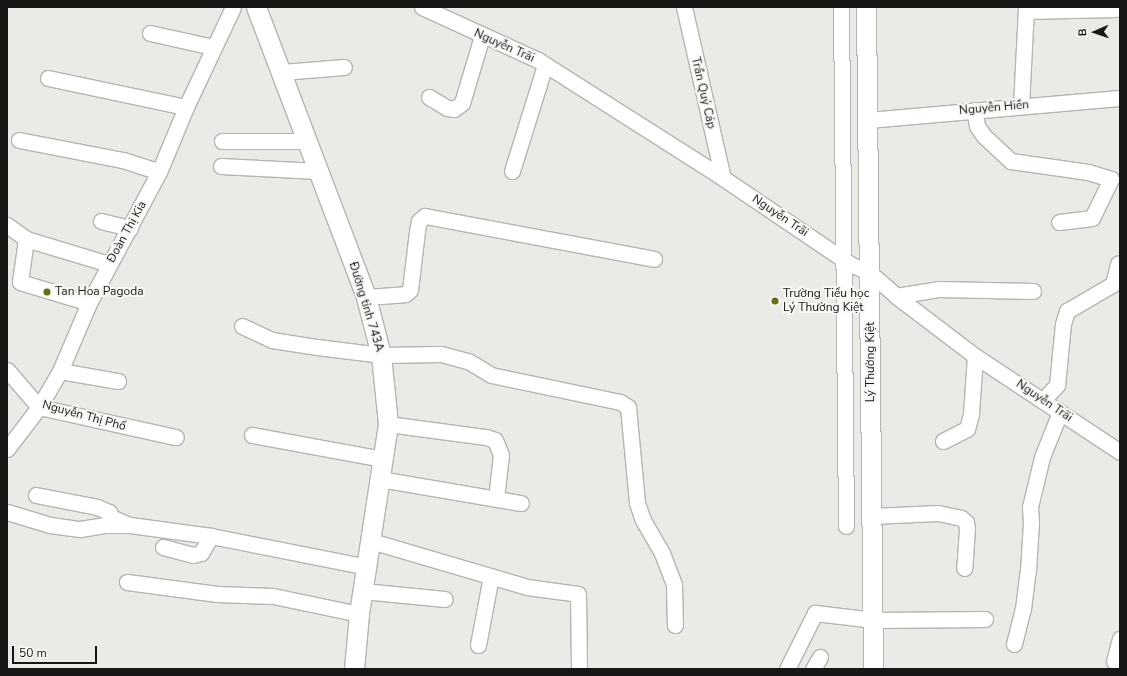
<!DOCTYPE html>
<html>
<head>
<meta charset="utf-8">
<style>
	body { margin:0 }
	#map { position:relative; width:1127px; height:676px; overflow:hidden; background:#eaeae6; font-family:"Nunito Sans",sans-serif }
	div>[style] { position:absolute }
	.roads { filter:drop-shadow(1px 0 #b4b4b1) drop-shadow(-1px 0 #b4b4b1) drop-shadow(0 1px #b4b4b1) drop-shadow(0 -1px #b4b4b1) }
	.minor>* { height:15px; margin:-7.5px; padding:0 7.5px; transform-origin:7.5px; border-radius:7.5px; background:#fff }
	.major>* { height:19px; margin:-9.5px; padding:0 9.5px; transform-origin:9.5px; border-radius:9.5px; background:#fff }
	.dots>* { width:11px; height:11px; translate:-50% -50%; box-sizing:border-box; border:2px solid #f7f8f4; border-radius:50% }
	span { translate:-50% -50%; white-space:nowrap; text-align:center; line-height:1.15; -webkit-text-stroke:4px #f7f8f4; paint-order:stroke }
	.street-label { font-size:12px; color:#171716 }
	.poi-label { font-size:12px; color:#171716 }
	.left { translate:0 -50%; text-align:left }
	.frame { position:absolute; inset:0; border:8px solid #171716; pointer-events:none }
	.north { position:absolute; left:1075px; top:12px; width:40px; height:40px; -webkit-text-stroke:3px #f7f8f4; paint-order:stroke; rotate:268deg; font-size:11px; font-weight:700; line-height:16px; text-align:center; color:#171716 }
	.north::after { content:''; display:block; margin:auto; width:14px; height:18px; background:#171716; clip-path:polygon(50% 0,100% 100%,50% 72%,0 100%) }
	.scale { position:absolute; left:12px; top:646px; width:85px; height:18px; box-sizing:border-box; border:2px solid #171716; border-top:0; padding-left:5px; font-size:12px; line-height:14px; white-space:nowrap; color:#171716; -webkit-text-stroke:3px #f7f8f4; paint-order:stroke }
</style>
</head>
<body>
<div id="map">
	<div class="roads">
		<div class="minor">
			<i style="left:422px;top:7px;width:128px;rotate:24.6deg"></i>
			<i style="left:538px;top:60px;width:219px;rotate:32.5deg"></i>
			<i style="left:723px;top:178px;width:153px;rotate:34.1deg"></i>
			<i style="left:850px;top:264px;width:22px;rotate:24deg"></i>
			<i style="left:870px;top:273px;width:35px;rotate:41deg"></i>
			<i style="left:896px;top:296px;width:99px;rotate:37.2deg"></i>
			<i style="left:975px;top:356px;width:174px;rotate:33.5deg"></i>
			<i style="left:684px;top:7px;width:175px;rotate:77.2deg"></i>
			<i style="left:841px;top:7px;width:519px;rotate:89.45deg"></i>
			<i style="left:1026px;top:11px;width:90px;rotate:-1.3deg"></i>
			<i style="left:150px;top:33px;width:65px;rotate:12.5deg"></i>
			<i style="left:282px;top:72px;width:62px;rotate:-4.6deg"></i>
			<i style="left:48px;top:78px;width:141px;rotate:11.9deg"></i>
			<i style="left:429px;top:97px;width:21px;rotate:31deg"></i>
			<i style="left:447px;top:108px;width:7px;rotate:8deg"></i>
			<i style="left:454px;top:109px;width:10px;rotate:-37deg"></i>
			<i style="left:462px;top:103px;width:70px;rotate:-73.4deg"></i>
			<i style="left:1021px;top:106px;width:99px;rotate:-87.1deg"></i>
			<i style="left:974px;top:110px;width:16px;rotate:79deg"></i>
			<i style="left:977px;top:126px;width:12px;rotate:55deg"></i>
			<i style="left:984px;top:136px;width:37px;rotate:43deg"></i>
			<i style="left:1011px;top:161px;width:78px;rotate:8.1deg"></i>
			<i style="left:1088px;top:172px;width:24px;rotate:17deg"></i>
			<i style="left:1111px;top:179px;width:43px;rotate:116deg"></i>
			<i style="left:1092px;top:218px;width:33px;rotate:173deg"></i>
			<i style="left:867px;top:120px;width:254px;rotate:-5deg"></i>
			<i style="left:19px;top:140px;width:106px;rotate:10.9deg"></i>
			<i style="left:123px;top:160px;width:38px;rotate:18deg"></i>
			<i style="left:222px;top:141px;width:85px"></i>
			<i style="left:221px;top:166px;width:97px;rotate:3deg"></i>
			<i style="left:512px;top:171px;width:111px;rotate:-72.7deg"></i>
			<i style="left:101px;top:221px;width:30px;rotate:14deg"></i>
			<i style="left:7px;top:225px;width:24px;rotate:36deg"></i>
			<i style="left:26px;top:239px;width:43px;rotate:97.9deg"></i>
			<i style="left:20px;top:282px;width:72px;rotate:16.9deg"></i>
			<i style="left:26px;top:239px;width:87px;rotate:16.8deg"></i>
			<i style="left:896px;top:296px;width:44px;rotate:-9.2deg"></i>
			<i style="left:939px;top:289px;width:94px;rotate:1.2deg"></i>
			<i style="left:366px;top:297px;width:39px;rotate:-4deg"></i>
			<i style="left:405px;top:294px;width:6px;rotate:-39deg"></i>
			<i style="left:410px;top:290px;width:59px;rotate:-83.2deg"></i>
			<i style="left:417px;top:231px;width:10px;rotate:-79deg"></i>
			<i style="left:419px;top:221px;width:8px;rotate:-40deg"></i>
			<i style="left:425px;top:216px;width:233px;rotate:10.6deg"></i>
			<i style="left:242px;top:326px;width:33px;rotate:25deg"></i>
			<i style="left:272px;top:340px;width:46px;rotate:8.8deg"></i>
			<i style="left:317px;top:347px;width:64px;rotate:7.1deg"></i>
			<i style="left:381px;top:355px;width:60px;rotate:-1deg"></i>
			<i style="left:441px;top:354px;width:28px;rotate:15deg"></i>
			<i style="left:468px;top:361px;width:27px;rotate:31deg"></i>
			<i style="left:491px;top:375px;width:132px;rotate:11.8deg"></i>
			<i style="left:620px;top:402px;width:9px;rotate:32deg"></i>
			<i style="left:628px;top:407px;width:96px;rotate:84.6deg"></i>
			<i style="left:637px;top:503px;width:18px;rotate:71deg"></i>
			<i style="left:643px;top:520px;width:38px;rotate:60deg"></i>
			<i style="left:662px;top:553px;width:34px;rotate:69deg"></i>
			<i style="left:674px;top:585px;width:40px;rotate:88.6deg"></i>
			<i style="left:7px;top:370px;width:49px;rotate:49.1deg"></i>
			<i style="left:39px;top:407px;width:140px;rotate:12.4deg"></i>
			<i style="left:60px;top:371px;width:59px;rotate:9.8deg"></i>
			<i style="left:1043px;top:400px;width:21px;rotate:-47deg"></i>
			<i style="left:1057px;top:385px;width:61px;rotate:-84.4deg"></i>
			<i style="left:1063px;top:324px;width:14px;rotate:-73deg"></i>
			<i style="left:1067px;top:311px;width:53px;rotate:-30.4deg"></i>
			<i style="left:1113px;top:284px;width:21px;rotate:-76deg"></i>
			<i style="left:388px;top:424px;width:99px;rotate:7.6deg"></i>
			<i style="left:486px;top:437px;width:9px;rotate:18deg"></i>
			<i style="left:495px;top:440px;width:16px;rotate:68deg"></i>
			<i style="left:501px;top:455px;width:43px;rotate:96.6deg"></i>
			<i style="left:252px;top:435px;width:133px;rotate:10.4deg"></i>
			<i style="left:943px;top:441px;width:27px;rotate:-27deg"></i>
			<i style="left:967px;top:429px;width:16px;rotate:-75deg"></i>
			<i style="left:971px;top:414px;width:58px;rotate:-86.1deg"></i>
			<i style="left:7px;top:449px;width:53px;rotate:-52.7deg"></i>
			<i style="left:39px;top:407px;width:42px;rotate:-59.7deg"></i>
			<i style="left:60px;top:371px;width:74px;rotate:-66.9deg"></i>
			<i style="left:89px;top:303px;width:149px;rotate:-61.9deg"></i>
			<i style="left:159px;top:172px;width:70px;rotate:-67.4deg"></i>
			<i style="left:186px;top:107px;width:110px;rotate:-64.8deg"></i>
			<i style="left:380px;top:479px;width:143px;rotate:9.7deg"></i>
			<i style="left:36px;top:495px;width:62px;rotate:11.1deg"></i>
			<i style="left:97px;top:507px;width:13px;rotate:23deg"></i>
			<i style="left:109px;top:512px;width:5px;rotate:68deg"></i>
			<i style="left:111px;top:517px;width:17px;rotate:24deg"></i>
			<i style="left:7px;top:512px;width:45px;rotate:16.8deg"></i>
			<i style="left:50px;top:525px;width:30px;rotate:8deg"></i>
			<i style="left:80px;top:529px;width:26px;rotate:-9deg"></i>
			<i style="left:106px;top:525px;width:24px"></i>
			<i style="left:130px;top:525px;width:82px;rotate:7.7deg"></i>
			<i style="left:872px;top:516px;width:66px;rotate:-2.6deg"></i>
			<i style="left:938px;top:513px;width:24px;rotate:12deg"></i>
			<i style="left:961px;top:518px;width:6px;rotate:39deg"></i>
			<i style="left:966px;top:522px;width:7px;rotate:82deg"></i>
			<i style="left:967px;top:529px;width:39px;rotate:94deg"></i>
			<i style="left:371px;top:541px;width:163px;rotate:16.4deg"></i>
			<i style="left:527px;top:587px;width:51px;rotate:7.8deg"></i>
			<i style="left:578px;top:594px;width:75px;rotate:89.2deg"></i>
			<i style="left:163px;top:547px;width:31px;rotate:15deg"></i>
			<i style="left:193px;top:555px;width:8px;rotate:-14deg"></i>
			<i style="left:201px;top:553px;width:20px;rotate:-60deg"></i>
			<i style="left:211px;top:536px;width:159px;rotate:11.2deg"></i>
			<i style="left:127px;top:582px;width:91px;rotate:7.6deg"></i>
			<i style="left:217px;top:594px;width:56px;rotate:2deg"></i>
			<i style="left:273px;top:596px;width:88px;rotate:11.8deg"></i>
			<i style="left:363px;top:591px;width:82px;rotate:5.6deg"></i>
			<i style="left:1014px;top:644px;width:36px;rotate:-76deg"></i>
			<i style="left:1023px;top:609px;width:38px;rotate:-83deg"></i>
			<i style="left:1028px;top:571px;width:49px;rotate:-86.5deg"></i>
			<i style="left:1031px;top:522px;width:15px;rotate:-94deg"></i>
			<i style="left:1030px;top:507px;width:51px;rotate:-76.5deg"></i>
			<i style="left:1042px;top:457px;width:48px;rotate:-68.2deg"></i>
			<i style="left:478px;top:645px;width:70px;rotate:-79.3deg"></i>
			<i style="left:1114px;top:661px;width:23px;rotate:-75deg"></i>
			<i style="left:787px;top:669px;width:63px;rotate:-63.4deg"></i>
			<i style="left:815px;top:613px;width:60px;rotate:6.7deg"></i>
			<i style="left:875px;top:620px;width:110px;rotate:-0.5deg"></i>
			<i style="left:813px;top:669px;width:14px;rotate:-60deg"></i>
		</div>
		<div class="major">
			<i style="left:256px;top:7px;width:310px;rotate:69.2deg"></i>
			<i style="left:366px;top:297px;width:60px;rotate:75.5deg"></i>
			<i style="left:381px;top:355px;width:69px;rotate:84.2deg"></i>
			<i style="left:388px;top:424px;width:192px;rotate:98.7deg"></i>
			<i style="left:359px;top:614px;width:55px;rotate:95.2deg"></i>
			<i style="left:866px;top:7px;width:662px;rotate:89.39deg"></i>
		</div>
	</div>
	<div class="dots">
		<i style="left:47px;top:292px;background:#686e14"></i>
		<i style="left:775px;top:301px;background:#686e14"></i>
	</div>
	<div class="street-label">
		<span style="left:504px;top:46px;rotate:24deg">Nguyễn Trãi</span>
		<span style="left:703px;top:93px;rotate:77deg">Trần Quý Cáp</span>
		<span style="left:994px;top:108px;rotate:-5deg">Nguyễn Hiền</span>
		<span style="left:780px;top:216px;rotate:34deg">Nguyễn Trãi</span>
		<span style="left:127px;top:232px;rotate:-61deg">Đoàn Thị Kia</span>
		<span style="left:366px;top:307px;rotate:73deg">Đường tỉnh 743A</span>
		<span style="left:871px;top:362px;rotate:-90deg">Lý Thường Kiệt</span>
		<span style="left:1044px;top:401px;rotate:34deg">Nguyễn Trãi</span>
		<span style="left:84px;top:416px;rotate:15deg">Nguyễn Thị Phố</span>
	</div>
	<div class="poi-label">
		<span class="left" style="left:55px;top:292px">Tan Hoa Pagoda</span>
		<span class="left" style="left:783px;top:301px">Trường Tiểu học<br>Lý Thường Kiệt</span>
	</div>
	<div class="frame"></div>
	<div class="north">B</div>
	<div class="scale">50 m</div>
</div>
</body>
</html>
